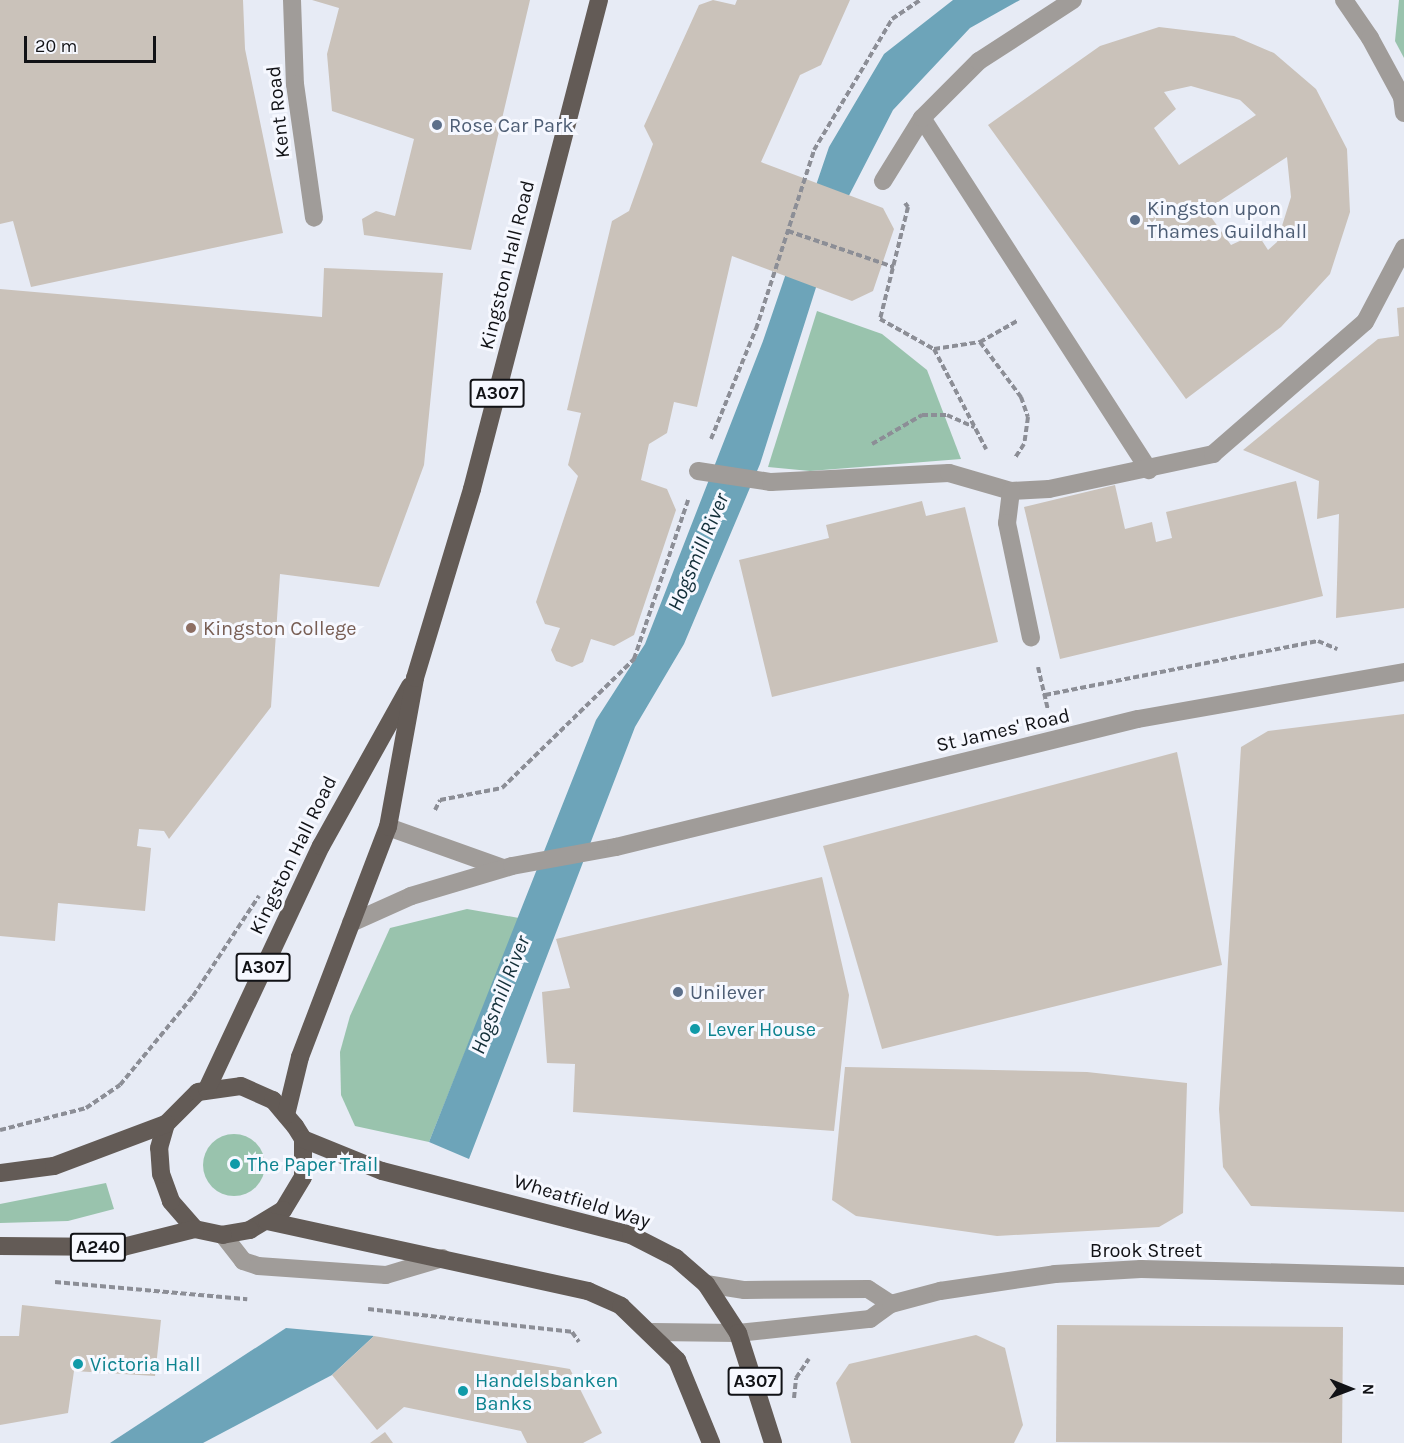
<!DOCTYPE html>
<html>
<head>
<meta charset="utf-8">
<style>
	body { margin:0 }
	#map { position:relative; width:1404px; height:1443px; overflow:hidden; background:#e7ebf5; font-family:Karla,sans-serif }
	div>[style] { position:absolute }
	.green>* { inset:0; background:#99c3ad }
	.round { border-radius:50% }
	.water>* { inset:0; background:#6da4b9 }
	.building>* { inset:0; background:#cac2ba }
	.path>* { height:4px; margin-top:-2px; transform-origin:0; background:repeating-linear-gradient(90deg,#8c8e96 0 6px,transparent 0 9px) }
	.lane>* { height:18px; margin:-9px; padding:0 9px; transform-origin:9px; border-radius:9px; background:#a09c99 }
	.street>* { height:18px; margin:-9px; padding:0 9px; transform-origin:9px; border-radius:9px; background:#a09c99 }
	.primary>* { height:18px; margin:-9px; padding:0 9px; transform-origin:9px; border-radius:9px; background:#635b56 }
	.dots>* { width:16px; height:16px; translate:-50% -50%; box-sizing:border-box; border:3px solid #f6f8ff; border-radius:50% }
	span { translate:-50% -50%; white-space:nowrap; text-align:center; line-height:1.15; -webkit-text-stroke:6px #f6f8ff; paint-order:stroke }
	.shield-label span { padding:2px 4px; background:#f6f8ff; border:2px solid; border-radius:4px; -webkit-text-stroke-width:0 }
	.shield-label { font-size:18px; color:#111216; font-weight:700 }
	.street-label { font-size:20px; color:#111216 }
	.service-label { font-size:20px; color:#4e5e75 }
	.left { translate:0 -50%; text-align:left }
	.education-label { font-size:20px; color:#785e54 }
	.culture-label { font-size:20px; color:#0d838f }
	.water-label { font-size:21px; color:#122e38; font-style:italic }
	.north { position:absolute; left:1320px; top:1359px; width:60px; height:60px; -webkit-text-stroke:4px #f6f8ff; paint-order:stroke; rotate:91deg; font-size:16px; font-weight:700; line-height:24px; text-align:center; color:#111216 }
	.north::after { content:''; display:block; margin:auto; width:21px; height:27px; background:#111216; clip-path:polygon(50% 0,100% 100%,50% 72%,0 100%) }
	.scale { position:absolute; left:24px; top:36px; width:132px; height:27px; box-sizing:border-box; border:3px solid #111216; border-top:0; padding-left:8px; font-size:18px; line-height:21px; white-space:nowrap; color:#111216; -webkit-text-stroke:4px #f6f8ff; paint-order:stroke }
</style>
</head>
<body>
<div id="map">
	<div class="green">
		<i style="clip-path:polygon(1399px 0,1404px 0,1404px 58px,1395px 41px)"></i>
		<i style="clip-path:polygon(817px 311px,882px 334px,927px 370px,961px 459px,810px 471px,768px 467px)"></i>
		<i style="clip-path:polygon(467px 909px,519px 918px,429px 1142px,355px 1126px,341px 1095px,340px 1052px,350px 1016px,390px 928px)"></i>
		<i class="round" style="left:203px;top:1134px;width:62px;height:62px"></i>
		<i style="clip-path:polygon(106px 1183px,114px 1209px,68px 1221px,0 1223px,0 1204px)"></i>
	</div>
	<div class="water">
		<i style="clip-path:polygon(953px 0,1020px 0,970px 28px,893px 110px,839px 215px,760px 464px,684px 644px,635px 727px,469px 1159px,429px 1142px,596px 720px,645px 644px,763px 341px,829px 147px,884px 54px)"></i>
		<i style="clip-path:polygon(286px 1328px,374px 1336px,332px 1375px,203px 1443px,110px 1443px)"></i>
	</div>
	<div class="building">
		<i style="clip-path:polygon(0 0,243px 0,245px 49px,283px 233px,31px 287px,13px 221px,0 224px)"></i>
		<i style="clip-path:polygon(312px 0,530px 0,471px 250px,364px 235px,362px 219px,376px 211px,395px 216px,414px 139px,332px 111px,327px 54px,339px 8px)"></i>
		<i style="clip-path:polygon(713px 0,735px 5px,737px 0,850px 0,821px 65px,800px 75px,761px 162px,883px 208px,894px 229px,873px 291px,852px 301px,732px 256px,697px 407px,674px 402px,667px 433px,649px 444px,641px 480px,667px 489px,676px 510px,634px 635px,614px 646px,591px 639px,583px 662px,572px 667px,556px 661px,551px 650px,560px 628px,545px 624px,536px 602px,578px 476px,568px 465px,581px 413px,567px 410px,612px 221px,629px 211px,653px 144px,644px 126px,699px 5px)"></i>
		<i style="clip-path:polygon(evenodd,1159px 27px,1234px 36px,1274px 53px,1316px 89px,1347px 149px,1350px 212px,1330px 274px,1281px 327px,1186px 399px,988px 125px,1100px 46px,1159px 27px,1191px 86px,1240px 100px,1256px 115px,1179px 165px,1154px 128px,1176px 109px,1164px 92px,1191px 86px,1159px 27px,1287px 157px,1291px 197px,1277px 242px,1268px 250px,1257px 233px,1231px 245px,1206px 210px,1287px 157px)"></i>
		<i style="clip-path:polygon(324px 268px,443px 273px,424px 465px,379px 587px,280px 574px,271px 707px,169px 839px,164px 831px,139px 829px,137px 846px,151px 848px,145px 911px,58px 903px,55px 941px,0 936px,0 289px,322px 317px)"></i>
		<i style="clip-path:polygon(1404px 307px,1404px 608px,1336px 618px,1339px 514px,1317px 519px,1319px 481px,1243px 450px,1378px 339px,1399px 336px,1397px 308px)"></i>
		<i style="clip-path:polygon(1296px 481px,1323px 596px,1060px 659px,1024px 507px,1115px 485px,1125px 529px,1152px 522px,1156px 542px,1172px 538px,1166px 512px)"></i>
		<i style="clip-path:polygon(922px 501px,926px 516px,965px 507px,998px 642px,772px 697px,739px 560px,829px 538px,826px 525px)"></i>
		<i style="clip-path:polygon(1404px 714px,1404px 1212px,1251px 1206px,1223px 1167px,1219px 1109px,1241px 747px,1268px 731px)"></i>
		<i style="clip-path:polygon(1177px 752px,1222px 965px,882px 1049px,823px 846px)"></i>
		<i style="clip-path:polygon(822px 877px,849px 995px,834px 1131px,573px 1112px,575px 1064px,547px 1063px,542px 992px,570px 988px,556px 939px)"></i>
		<i style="clip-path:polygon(845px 1067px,1087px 1072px,1187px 1083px,1183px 1213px,1159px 1227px,997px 1236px,856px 1216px,832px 1200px)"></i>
		<i style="clip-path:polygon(22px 1305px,161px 1320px,155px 1376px,74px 1371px,68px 1413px,0 1425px,0 1336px,19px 1336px)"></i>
		<i style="clip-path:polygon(1057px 1325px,1343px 1327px,1342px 1443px,1056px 1442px)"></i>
		<i style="clip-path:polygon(976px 1335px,1005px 1348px,1023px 1425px,1014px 1443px,851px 1443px,836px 1383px,849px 1364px)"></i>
		<i style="clip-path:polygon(374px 1336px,570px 1369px,602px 1433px,583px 1443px,527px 1443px,521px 1431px,404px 1407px,377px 1430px,332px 1375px)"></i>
		<i style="clip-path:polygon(385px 1432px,393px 1443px,370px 1443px)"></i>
	</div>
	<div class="path">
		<i style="left:905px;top:203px;width:5px;rotate:53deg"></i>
		<i style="left:908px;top:207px;width:115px;rotate:104deg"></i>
		<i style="left:880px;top:319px;width:62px;rotate:29.1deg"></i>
		<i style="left:934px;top:349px;width:113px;rotate:62.5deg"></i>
		<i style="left:788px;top:231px;width:112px;rotate:18.8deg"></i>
		<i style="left:980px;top:342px;width:69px;rotate:53.3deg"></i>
		<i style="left:1021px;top:397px;width:21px;rotate:71deg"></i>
		<i style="left:1028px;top:417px;width:27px;rotate:98deg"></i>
		<i style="left:1024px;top:444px;width:17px;rotate:123deg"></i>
		<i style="left:934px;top:349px;width:47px;rotate:-8.7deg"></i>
		<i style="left:980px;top:342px;width:43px;rotate:-29.6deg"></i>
		<i style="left:711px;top:439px;width:119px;rotate:-67.8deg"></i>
		<i style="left:756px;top:329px;width:188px;rotate:-72deg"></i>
		<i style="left:814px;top:150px;width:152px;rotate:-59.2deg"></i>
		<i style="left:892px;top:19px;width:34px;rotate:-34deg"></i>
		<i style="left:872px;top:444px;width:58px;rotate:-30.1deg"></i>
		<i style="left:922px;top:415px;width:25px"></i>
		<i style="left:947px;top:415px;width:30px;rotate:24deg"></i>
		<i style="left:1038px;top:667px;width:44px;rotate:76.9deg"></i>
		<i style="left:1045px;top:695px;width:278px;rotate:-11.2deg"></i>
		<i style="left:1318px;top:641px;width:21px;rotate:23deg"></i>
		<i style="left:435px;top:810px;width:11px;rotate:-63deg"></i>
		<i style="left:440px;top:800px;width:63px;rotate:-11deg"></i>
		<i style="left:502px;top:788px;width:185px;rotate:-44.3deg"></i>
		<i style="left:634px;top:659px;width:168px;rotate:-71.2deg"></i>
		<i style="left:0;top:1130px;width:89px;rotate:-14.3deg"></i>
		<i style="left:86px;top:1108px;width:41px;rotate:-34.1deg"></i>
		<i style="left:120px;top:1085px;width:115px;rotate:-50.6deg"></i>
		<i style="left:193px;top:996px;width:120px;rotate:-56.6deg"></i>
		<i style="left:55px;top:1282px;width:193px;rotate:5.1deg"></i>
		<i style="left:368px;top:1309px;width:205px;rotate:6.4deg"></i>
		<i style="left:572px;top:1332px;width:12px;rotate:55deg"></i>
		<i style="left:794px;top:1398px;width:20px;rotate:-84deg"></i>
		<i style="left:796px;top:1378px;width:23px;rotate:-56deg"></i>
	</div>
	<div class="lane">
		<i style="left:698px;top:471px;width:74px;rotate:8.6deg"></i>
		<i style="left:223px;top:1235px;width:33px;rotate:52deg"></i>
		<i style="left:243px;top:1261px;width:16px;rotate:18deg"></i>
		<i style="left:258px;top:1266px;width:128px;rotate:4deg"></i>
		<i style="left:386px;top:1275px;width:59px;rotate:-16.6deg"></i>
	</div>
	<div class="street">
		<i style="left:292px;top:0;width:84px;rotate:88deg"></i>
		<i style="left:295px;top:84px;width:135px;rotate:81.9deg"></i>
		<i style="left:1344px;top:0;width:46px;rotate:55.6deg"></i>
		<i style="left:1370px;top:38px;width:67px;rotate:61.5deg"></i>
		<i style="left:1402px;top:97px;width:16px;rotate:83deg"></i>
		<i style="left:922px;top:118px;width:419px;rotate:57.2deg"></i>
		<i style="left:883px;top:181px;width:74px;rotate:-58.2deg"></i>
		<i style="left:922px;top:118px;width:81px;rotate:-45deg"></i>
		<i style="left:979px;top:61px;width:112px;rotate:-33deg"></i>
		<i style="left:771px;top:482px;width:178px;rotate:-2.9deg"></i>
		<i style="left:949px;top:473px;width:65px;rotate:16.2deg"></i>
		<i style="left:1011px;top:491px;width:38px;rotate:-3deg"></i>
		<i style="left:1049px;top:489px;width:168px;rotate:-12deg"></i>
		<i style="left:1213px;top:454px;width:201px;rotate:-41deg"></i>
		<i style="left:1365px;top:322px;width:84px;rotate:-62.2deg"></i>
		<i style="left:1011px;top:491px;width:32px;rotate:97deg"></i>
		<i style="left:1007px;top:523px;width:117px;rotate:78.2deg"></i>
		<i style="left:388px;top:827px;width:122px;rotate:19.6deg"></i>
		<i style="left:351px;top:923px;width:66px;rotate:-24.2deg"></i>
		<i style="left:411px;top:896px;width:105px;rotate:-16.5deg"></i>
		<i style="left:512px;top:866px;width:106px;rotate:-10.4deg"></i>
		<i style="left:616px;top:847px;width:537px;rotate:-13.78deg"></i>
		<i style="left:1138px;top:719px;width:270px;rotate:-10deg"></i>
		<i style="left:706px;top:1284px;width:39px;rotate:9deg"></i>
		<i style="left:745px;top:1290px;width:123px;rotate:-0.5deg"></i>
		<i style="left:868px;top:1289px;width:27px;rotate:33deg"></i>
		<i style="left:653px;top:1332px;width:85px;rotate:0.7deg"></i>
		<i style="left:738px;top:1333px;width:133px;rotate:-6.1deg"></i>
		<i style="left:870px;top:1319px;width:26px;rotate:-36deg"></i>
		<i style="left:891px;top:1304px;width:51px;rotate:-14.9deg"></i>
		<i style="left:940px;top:1291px;width:116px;rotate:-8.4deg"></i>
		<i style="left:1055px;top:1274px;width:86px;rotate:-3.3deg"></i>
		<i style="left:1141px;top:1269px;width:263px;rotate:1.5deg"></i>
	</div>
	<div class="primary">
		<i style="left:241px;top:1086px;width:35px;rotate:24deg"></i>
		<i style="left:273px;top:1100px;width:34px;rotate:50deg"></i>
		<i style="left:295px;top:1126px;width:15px;rotate:58deg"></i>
		<i style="left:303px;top:1139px;width:38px;rotate:90deg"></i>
		<i style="left:303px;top:1177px;width:39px;rotate:121deg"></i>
		<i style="left:283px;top:1210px;width:39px;rotate:149deg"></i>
		<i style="left:250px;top:1230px;width:27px;rotate:170deg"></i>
		<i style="left:223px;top:1235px;width:29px;rotate:-168deg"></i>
		<i style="left:195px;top:1229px;width:37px;rotate:-131deg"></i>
		<i style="left:171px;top:1201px;width:29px;rotate:-110deg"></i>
		<i style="left:161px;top:1174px;width:26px;rotate:-94deg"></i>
		<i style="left:159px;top:1148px;width:25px;rotate:-74deg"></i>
		<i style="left:166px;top:1124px;width:45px;rotate:-45deg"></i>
		<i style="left:198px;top:1092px;width:43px;rotate:-7.9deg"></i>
		<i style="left:207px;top:1089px;width:268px;rotate:-64.9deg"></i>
		<i style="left:321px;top:846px;width:183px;rotate:-60.9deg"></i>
		<i style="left:286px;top:1115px;width:60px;rotate:-76.4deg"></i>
		<i style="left:300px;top:1057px;width:246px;rotate:-69.1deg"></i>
		<i style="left:388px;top:827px;width:151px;rotate:-79.7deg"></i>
		<i style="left:415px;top:678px;width:197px;rotate:-73.2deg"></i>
		<i style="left:472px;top:489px;width:505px;rotate:-75.44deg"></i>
		<i style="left:303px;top:1139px;width:85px;rotate:22.1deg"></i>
		<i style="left:382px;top:1171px;width:257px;rotate:14.4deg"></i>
		<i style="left:631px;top:1235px;width:51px;rotate:27.1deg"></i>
		<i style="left:676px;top:1258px;width:40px;rotate:41deg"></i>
		<i style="left:706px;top:1284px;width:59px;rotate:56.9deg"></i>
		<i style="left:738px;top:1333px;width:115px;rotate:72.3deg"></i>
		<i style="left:0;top:1173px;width:54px;rotate:-7.4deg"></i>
		<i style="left:54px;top:1166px;width:120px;rotate:-20.6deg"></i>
		<i style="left:267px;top:1221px;width:329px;rotate:12.3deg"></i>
		<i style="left:588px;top:1291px;width:36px;rotate:24deg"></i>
		<i style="left:621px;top:1306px;width:78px;rotate:44deg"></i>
		<i style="left:677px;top:1360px;width:90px;rotate:67.7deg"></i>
		<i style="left:0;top:1246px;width:123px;rotate:0.5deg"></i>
		<i style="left:123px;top:1247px;width:74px;rotate:-14deg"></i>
	</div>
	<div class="dots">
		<i style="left:437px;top:125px;background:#5c6f8a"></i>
		<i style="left:1135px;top:220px;background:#5c6f8a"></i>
		<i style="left:191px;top:628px;background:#8d6e63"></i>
		<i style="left:678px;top:992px;background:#5c6f8a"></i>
		<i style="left:695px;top:1029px;background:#0f9aa8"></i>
		<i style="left:235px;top:1164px;background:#0f9aa8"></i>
		<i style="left:78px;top:1364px;background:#0f9aa8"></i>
		<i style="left:463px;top:1391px;background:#0f9aa8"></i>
	</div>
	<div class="shield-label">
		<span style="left:497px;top:393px">A307</span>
		<span style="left:263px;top:967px">A307</span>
		<span style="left:98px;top:1247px">A240</span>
		<span style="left:755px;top:1381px">A307</span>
	</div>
	<div class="street-label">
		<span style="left:278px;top:112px;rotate:-96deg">Kent Road</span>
		<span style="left:507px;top:265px;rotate:-76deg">Kingston Hall Road</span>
		<span style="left:1003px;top:730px;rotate:-13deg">St James' Road</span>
		<span style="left:293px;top:855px;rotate:-64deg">Kingston Hall Road</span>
		<span style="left:582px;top:1201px;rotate:17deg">Wheatfield Way</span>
		<span style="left:1146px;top:1250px">Brook Street</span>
	</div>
	<div class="service-label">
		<span class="left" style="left:449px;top:125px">Rose Car Park</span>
		<span class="left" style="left:1147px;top:220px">Kingston upon<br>Thames Guildhall</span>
		<span class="left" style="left:690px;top:992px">Unilever</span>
	</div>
	<div class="education-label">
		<span class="left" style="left:203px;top:628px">Kingston College</span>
	</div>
	<div class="culture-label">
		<span class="left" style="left:707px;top:1029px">Lever House</span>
		<span class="left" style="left:247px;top:1164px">The Paper Trail</span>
		<span class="left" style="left:90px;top:1364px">Victoria Hall</span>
		<span class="left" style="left:475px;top:1392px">Handelsbanken<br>Banks</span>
	</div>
	<div class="water-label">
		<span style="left:698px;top:552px;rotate:-67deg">Hogsmill River</span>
		<span style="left:500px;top:995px;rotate:-68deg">Hogsmill River</span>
	</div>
	<div class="north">N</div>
	<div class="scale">20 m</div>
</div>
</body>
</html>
